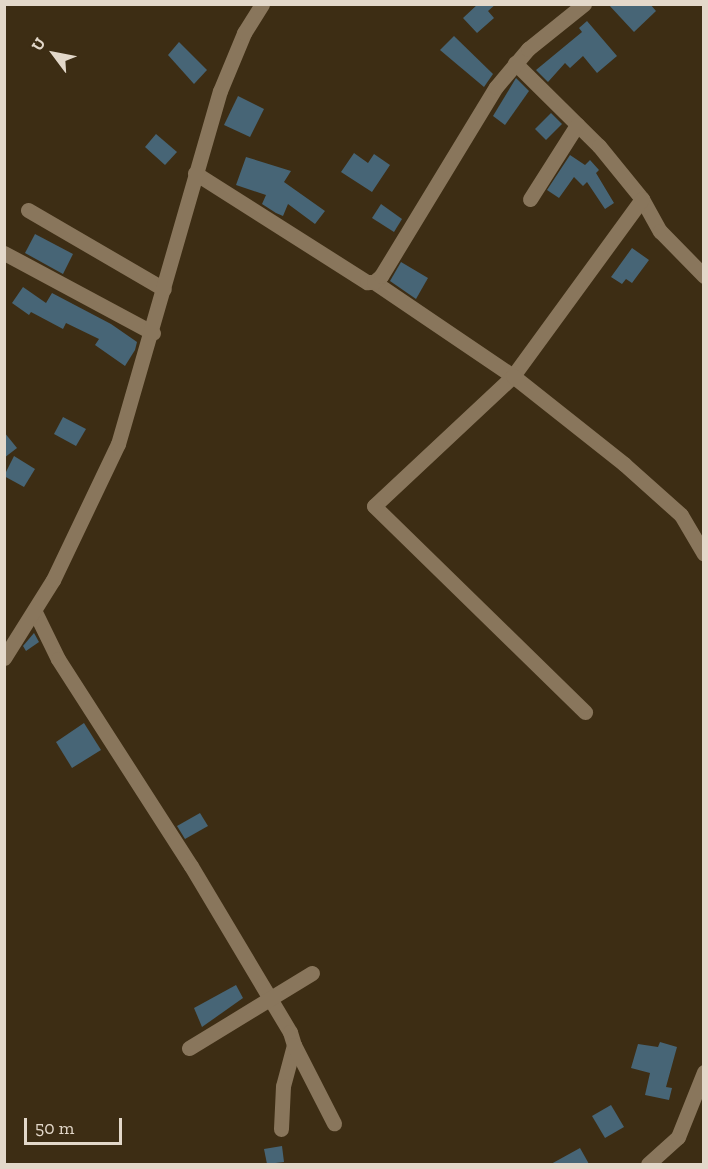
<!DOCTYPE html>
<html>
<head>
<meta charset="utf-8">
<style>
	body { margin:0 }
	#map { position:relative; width:708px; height:1169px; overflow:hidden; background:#3d2d14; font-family:"Zilla Slab",serif }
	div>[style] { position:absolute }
	.building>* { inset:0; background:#476576 }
	.minor>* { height:15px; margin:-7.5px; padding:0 7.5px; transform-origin:7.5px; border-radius:7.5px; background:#89765c }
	span { translate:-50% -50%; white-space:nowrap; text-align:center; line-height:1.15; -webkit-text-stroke:5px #3d2d14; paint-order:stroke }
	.frame { position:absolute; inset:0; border:6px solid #e3d8ca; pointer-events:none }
	.north { position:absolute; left:24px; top:24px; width:60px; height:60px; -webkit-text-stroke:4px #3d2d14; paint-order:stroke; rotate:302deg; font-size:16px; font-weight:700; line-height:24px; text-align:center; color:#e3d8ca }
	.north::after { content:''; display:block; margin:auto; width:21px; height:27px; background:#e3d8ca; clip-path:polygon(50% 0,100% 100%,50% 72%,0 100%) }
	.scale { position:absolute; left:24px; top:1118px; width:98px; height:27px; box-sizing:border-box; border:3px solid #e3d8ca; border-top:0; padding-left:8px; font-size:18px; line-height:21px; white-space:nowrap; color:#e3d8ca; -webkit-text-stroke:4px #3d2d14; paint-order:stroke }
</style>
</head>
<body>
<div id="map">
	<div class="building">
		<i style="clip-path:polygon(478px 4px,496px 4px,488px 11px,494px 18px,477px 33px,463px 18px)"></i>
		<i style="clip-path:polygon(608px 4px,650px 4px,656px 11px,634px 32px)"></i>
		<i style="clip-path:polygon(587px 21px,617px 56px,597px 73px,583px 56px,570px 68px,565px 63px,548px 82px,536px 70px,582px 32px,579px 28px)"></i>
		<i style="clip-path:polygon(454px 36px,493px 74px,484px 87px,440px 50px)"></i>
		<i style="clip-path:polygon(179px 42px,207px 70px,194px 84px,168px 55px)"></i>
		<i style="clip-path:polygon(516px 78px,529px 91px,505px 125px,493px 116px)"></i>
		<i style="clip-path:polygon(238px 96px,264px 109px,250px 137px,224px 125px)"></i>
		<i style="clip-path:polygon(551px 113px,562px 124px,546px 140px,535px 129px)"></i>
		<i style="clip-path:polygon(156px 134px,177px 152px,165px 165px,145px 147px)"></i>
		<i style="clip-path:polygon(354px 153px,368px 163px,374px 154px,390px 165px,372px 192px,341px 172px)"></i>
		<i style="clip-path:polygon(570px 155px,585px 165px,590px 160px,599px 170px,596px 173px,614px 203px,605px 209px,587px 182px,583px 186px,574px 177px,559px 198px,547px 190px)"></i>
		<i style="clip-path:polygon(246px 157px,291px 171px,284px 182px,325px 211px,315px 224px,288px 204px,283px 216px,276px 213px,262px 204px,266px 195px,236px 185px)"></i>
		<i style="clip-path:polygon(381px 204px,402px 219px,394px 232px,372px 218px)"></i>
		<i style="clip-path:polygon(35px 234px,73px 254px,63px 274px,25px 253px)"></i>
		<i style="clip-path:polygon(632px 248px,649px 260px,632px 283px,626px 279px,622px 284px,611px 277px)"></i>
		<i style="clip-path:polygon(401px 262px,428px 278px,416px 299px,390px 281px)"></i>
		<i style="clip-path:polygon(23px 287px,46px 303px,52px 293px,111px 324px,137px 342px,135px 350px,125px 366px,95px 345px,99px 339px,66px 323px,63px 329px,31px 312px,29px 315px,12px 303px)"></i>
		<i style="clip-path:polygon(63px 417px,86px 429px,76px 446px,54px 434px)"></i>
		<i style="clip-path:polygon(4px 432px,17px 448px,4px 458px)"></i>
		<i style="clip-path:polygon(14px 456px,35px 469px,24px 487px,4px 476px)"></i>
		<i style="clip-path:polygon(34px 633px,39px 642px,26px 651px,23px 646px)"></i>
		<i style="clip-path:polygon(84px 723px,101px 750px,72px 768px,56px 742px)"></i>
		<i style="clip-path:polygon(200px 813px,208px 826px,185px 839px,177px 826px)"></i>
		<i style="clip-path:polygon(236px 985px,243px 998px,202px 1027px,194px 1008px)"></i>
		<i style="clip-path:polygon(660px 1042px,677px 1047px,666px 1087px,672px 1088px,669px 1100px,645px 1095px,650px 1073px,631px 1068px,638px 1044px,658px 1047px)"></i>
		<i style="clip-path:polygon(611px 1105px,624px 1127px,605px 1138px,592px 1116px)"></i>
		<i style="clip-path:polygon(282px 1146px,284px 1162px,267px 1164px,264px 1149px)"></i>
		<i style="clip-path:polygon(580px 1148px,589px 1164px,551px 1164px)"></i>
	</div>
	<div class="minor">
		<i style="left:515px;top:63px;width:118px;rotate:44.7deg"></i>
		<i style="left:599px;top:146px;width:68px;rotate:50.9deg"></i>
		<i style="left:642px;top:199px;width:37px;rotate:61deg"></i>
		<i style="left:660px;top:231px;width:63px;rotate:45.6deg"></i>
		<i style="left:195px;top:173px;width:204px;rotate:32.4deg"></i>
		<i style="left:367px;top:282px;width:7px"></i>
		<i style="left:374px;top:282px;width:168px;rotate:34.1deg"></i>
		<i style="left:513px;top:376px;width:190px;rotate:136.9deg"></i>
		<i style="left:374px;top:506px;width:295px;rotate:44.3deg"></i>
		<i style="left:530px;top:199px;width:88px;rotate:-57.6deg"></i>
		<i style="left:642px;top:199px;width:219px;rotate:126.1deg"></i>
		<i style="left:513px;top:376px;width:142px;rotate:38.4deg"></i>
		<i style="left:624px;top:464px;width:76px;rotate:41.8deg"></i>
		<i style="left:681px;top:515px;width:45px;rotate:59.5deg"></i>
		<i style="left:28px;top:210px;width:157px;rotate:30.2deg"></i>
		<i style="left:4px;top:253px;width:169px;rotate:28.2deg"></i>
		<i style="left:374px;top:282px;width:9px;rotate:-41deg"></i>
		<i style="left:381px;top:276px;width:221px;rotate:-58.7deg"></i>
		<i style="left:496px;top:87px;width:50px;rotate:-49.9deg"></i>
		<i style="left:528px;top:49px;width:72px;rotate:-38.8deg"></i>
		<i style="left:35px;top:612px;width:52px;rotate:63.9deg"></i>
		<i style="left:58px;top:659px;width:246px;rotate:57.3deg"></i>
		<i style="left:191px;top:866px;width:193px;rotate:59.2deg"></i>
		<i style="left:290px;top:1032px;width:14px;rotate:73deg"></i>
		<i style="left:294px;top:1045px;width:42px;rotate:105deg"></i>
		<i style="left:283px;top:1086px;width:43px;rotate:92.7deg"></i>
		<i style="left:4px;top:658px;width:92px;rotate:-57.9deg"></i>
		<i style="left:53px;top:580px;width:151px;rotate:-64.5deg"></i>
		<i style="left:118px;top:444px;width:367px;rotate:-73.9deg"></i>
		<i style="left:220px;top:91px;width:63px;rotate:-67.5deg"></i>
		<i style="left:244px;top:33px;width:34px;rotate:-58deg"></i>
		<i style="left:294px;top:1045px;width:88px;rotate:62.9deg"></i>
		<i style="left:189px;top:1048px;width:144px;rotate:-31.4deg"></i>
		<i style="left:648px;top:1164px;width:40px;rotate:-42deg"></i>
		<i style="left:678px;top:1137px;width:70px;rotate:-68.2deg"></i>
	</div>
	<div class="frame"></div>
	<div class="north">U</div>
	<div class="scale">50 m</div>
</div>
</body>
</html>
